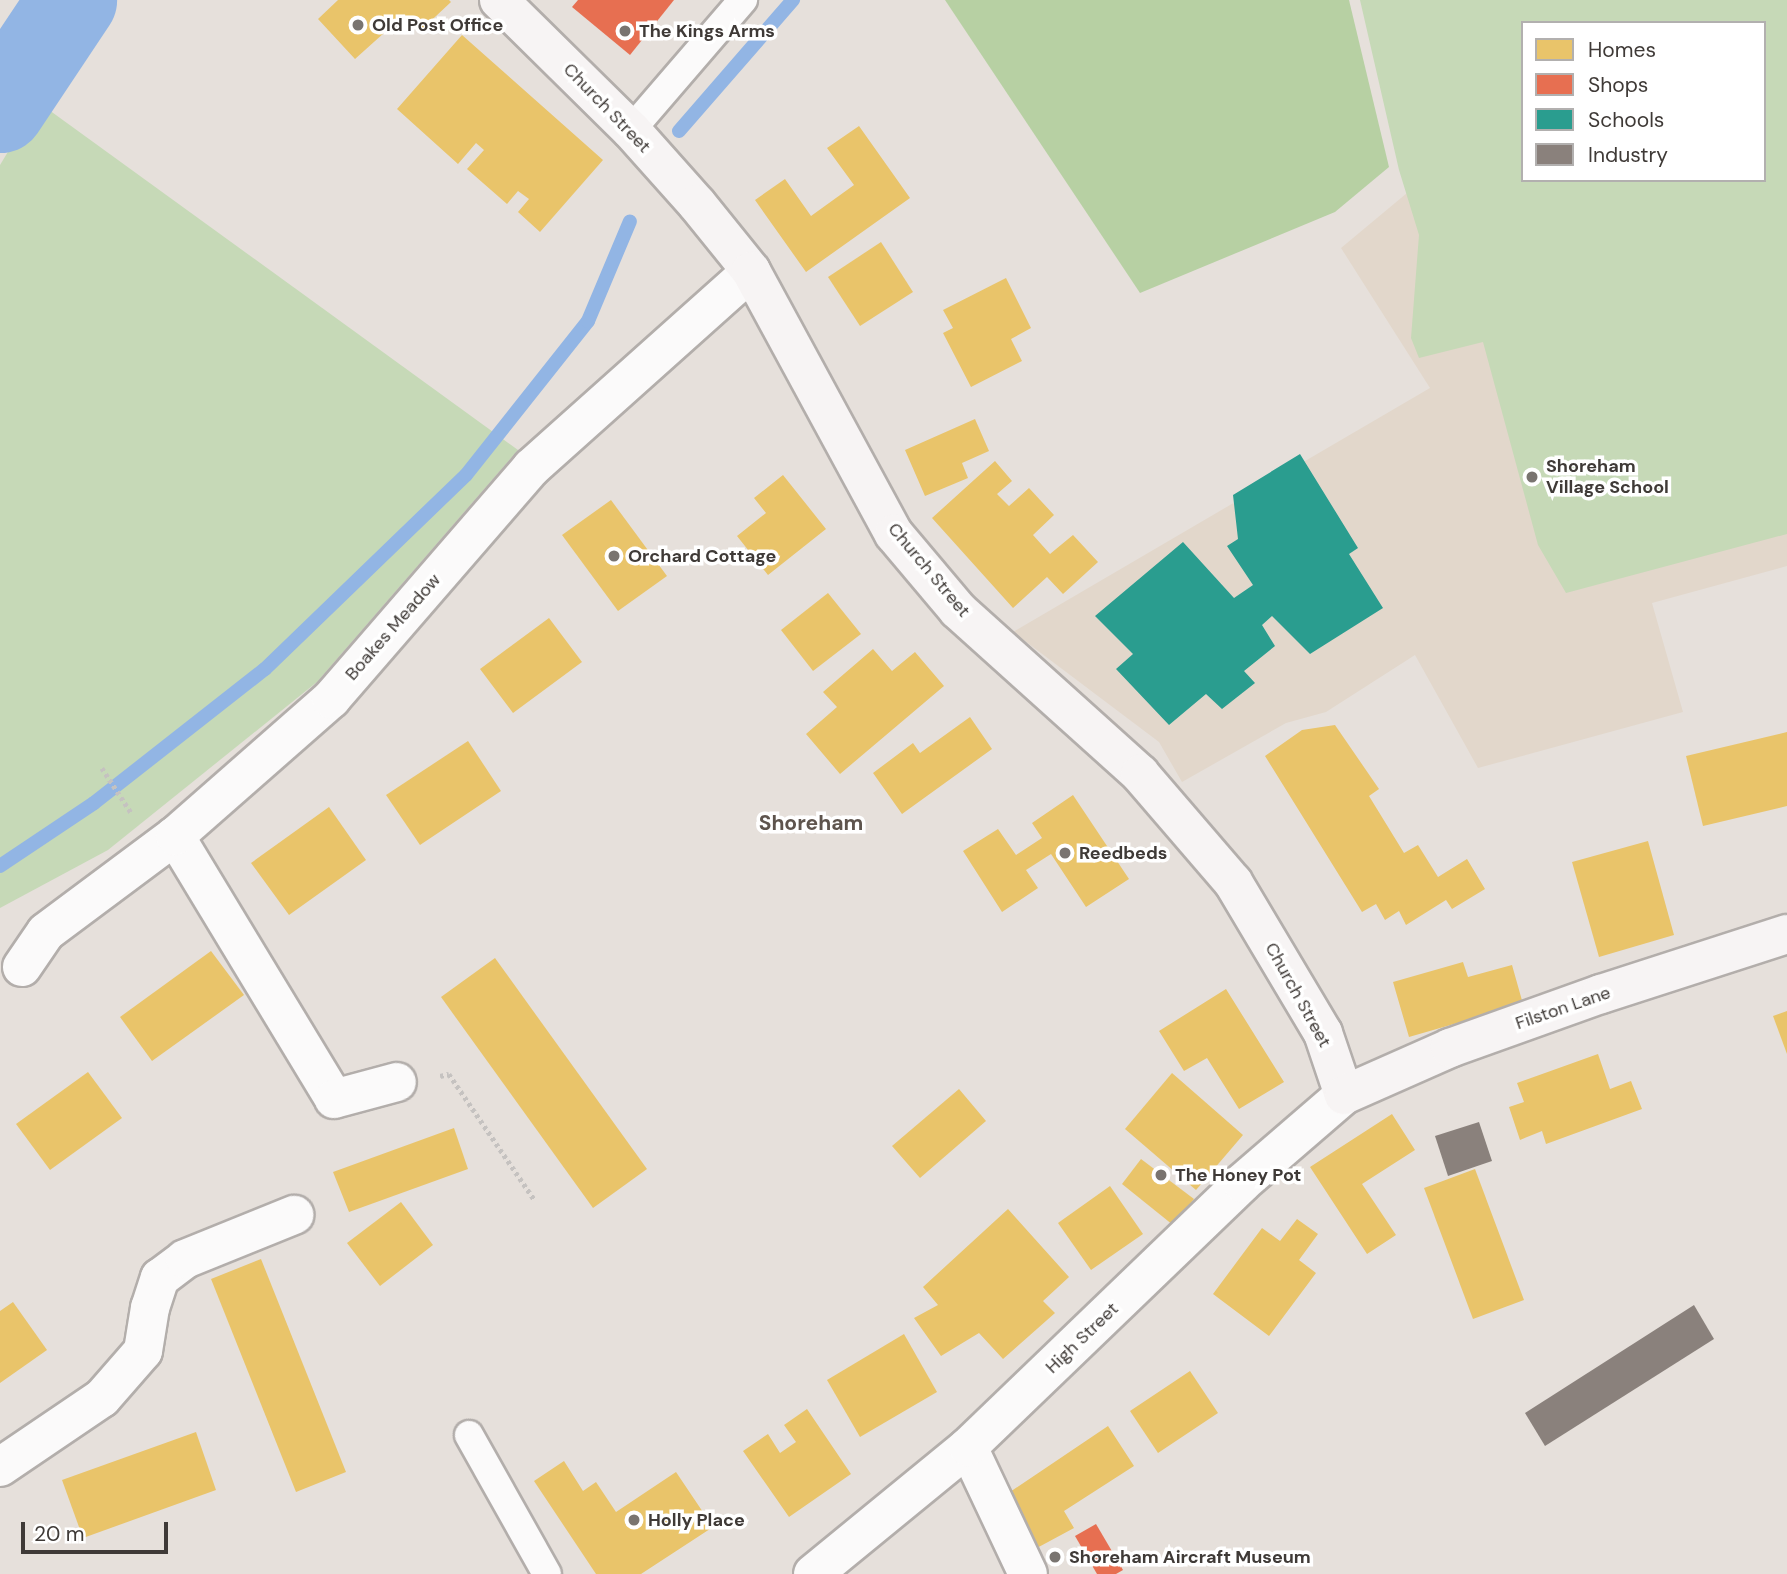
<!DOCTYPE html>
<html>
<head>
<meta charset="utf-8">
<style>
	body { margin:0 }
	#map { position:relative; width:1787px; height:1574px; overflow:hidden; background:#e6e0db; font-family:"DM Sans",sans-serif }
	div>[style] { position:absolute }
	.education>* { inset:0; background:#e2d7cb }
	.green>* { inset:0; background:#c6d9b7 }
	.forest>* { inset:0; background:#b7d0a3 }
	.homes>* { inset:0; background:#e9c46a }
	.shops>* { inset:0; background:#e76f51 }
	.schools>* { inset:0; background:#2a9d8f }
	.industry>* { inset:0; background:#8a817c }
	.stream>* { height:14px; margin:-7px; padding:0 7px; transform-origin:7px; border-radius:7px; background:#92b5e4 }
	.river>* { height:89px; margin:-44.5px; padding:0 44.5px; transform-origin:44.5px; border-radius:44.5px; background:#92b5e4 }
	.path>* { height:4.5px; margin-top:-2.25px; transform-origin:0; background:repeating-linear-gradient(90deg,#c5c2c0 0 3.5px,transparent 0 7px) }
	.roads { filter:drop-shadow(2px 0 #b3aeab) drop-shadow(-2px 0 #b3aeab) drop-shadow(0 2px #b3aeab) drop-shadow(0 -2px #b3aeab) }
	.lane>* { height:28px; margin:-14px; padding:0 14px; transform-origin:14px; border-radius:14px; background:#fbfafa }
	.street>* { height:38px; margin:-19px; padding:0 19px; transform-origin:19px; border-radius:19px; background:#fbfafa }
	.secondary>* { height:38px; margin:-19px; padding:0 19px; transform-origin:19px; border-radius:19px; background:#f7f4f4 }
	.dots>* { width:19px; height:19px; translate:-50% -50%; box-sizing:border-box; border:4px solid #fff; border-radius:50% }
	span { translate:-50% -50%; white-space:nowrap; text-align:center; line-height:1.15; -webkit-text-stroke:7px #fff; paint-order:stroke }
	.poi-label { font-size:18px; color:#3f3a37; font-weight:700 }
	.left { translate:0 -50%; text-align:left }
	.street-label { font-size:18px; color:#3f3a37 }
	.quarter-label { font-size:21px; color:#5e544d; font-weight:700 }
	.legend { position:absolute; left:1521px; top:21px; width:245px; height:161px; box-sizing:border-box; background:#fff; border:2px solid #b2b0af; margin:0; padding:9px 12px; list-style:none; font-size:21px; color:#3f3a37 }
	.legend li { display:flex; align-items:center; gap:14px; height:35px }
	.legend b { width:35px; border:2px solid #b2b0af }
	.scale { position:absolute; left:21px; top:1522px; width:147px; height:32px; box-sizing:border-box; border:4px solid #3f3a37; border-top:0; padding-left:9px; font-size:21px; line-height:24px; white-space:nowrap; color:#3f3a37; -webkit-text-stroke:5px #fff; paint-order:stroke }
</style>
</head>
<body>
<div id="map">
	<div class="education">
		<i style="clip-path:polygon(evenodd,1362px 0,1787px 0,1787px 566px,1652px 603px,1683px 712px,1478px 768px,1415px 655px,1326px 712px,1286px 723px,1182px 782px,1159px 742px,1013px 632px,1430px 388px,1341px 248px,1407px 193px,1362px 0,1523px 23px,1764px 23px,1764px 180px,1523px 180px,1523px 23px)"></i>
	</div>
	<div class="green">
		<i style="clip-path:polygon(evenodd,1360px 0,1787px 0,1787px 534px,1566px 593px,1538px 545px,1483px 342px,1419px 358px,1411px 338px,1419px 235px,1399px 170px,1360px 0,1523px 23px,1764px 23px,1764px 180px,1523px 180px,1523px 23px)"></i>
		<i style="clip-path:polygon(38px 102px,518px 450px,317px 682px,108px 850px,0 908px,0 165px)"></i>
	</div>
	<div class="forest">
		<i style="clip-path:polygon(945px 0,1349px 0,1389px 167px,1335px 212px,1140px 293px)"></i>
	</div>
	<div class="homes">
		<i style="clip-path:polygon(338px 0,449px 0,451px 2px,420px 31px,404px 15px,355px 59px,318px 19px)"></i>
		<i style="clip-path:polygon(462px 35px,603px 160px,540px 232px,518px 212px,529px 199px,518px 191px,507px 204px,467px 169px,484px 150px,476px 143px,458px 164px,397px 109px)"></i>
		<i style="clip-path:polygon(859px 126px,910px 198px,806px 272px,755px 200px,785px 179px,811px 216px,854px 185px,827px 148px)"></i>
		<i style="clip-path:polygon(881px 242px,913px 292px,860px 326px,828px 277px)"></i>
		<i style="clip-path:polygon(1006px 278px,1031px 328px,1011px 339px,1022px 361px,971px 387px,943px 333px,953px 328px,943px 310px)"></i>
		<i style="clip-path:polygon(975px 419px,989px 451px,962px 463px,968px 478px,925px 496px,905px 450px)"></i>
		<i style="clip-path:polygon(995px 461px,1012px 481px,997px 494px,1009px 506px,1029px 488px,1054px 515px,1033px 535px,1050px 554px,1073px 535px,1098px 562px,1063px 594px,1047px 577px,1013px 608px,932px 518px)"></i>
		<i style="clip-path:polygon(783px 475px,826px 529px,768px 575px,737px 536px,766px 513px,754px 498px)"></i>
		<i style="clip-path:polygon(611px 500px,667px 576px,618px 611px,562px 535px)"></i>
		<i style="clip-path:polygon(828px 593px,861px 634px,813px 671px,781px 630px)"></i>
		<i style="clip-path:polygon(549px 618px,582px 662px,513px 713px,480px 669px)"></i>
		<i style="clip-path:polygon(873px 649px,892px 671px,915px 652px,944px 686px,840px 774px,806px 734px,837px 707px,823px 692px)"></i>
		<i style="clip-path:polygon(970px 717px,992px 749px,902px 814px,873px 773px,913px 743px,920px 753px)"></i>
		<i style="clip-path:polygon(1335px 725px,1379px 789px,1369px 796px,1404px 853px,1418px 845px,1438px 877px,1467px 859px,1485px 889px,1452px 909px,1446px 900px,1406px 925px,1399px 911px,1385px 920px,1376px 904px,1362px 912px,1265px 756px,1302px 730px)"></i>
		<i style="clip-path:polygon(1787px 732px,1787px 806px,1703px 826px,1686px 756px)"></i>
		<i style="clip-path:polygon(468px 741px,501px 791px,420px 845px,386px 795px)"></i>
		<i style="clip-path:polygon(1073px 795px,1129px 879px,1086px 907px,1051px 854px,1026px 870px,1038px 888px,1002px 912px,963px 851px,998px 829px,1016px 855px,1042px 838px,1032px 823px)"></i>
		<i style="clip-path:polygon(329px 807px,366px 860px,289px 915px,251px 863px)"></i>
		<i style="clip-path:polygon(1648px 841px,1674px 935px,1599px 957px,1572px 862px)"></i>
		<i style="clip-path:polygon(211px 951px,244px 995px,152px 1061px,120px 1017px)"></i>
		<i style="clip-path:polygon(495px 958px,647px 1169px,593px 1208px,441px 997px)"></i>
		<i style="clip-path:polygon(1463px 962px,1468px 977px,1512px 965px,1523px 1004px,1409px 1037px,1393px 982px)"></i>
		<i style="clip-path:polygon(1226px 989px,1284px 1082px,1239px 1109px,1207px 1058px,1184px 1071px,1159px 1031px)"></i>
		<i style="clip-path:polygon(1787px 1011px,1787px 1054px,1773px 1016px)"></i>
		<i style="clip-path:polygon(1598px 1054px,1610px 1089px,1631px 1081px,1642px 1109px,1546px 1144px,1542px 1131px,1520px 1140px,1509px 1107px,1524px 1102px,1517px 1083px)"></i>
		<i style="clip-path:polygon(88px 1072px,122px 1118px,50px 1170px,16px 1124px)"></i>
		<i style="clip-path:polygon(1172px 1073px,1243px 1135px,1196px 1190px,1125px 1129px)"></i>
		<i style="clip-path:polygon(959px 1089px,986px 1121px,920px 1178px,892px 1146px)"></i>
		<i style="clip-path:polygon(1392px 1114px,1415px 1150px,1362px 1184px,1396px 1235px,1367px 1254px,1310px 1167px)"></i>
		<i style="clip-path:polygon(454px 1128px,468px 1169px,349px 1212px,333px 1172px)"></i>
		<i style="clip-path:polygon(1141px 1159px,1194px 1199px,1173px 1225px,1122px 1184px)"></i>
		<i style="clip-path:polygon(1475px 1169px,1524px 1300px,1473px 1319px,1424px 1188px)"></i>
		<i style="clip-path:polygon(1110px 1186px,1143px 1234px,1091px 1270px,1058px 1223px)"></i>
		<i style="clip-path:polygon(401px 1202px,433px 1245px,380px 1286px,347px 1243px)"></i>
		<i style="clip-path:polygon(1008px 1209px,1069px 1277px,1043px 1301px,1055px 1313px,1003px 1359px,979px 1333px,941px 1356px,914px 1318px,938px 1305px,923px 1287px)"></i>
		<i style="clip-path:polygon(1297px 1219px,1318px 1234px,1299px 1260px,1316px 1273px,1269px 1336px,1213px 1294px,1262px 1228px,1280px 1241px)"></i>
		<i style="clip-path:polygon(261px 1259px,346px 1472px,296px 1492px,211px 1279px)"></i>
		<i style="clip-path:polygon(13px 1302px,47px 1350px,0 1383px,0 1311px)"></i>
		<i style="clip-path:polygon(904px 1334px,937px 1392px,860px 1437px,827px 1380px)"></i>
		<i style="clip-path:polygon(1190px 1371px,1218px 1413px,1158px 1453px,1130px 1411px)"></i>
		<i style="clip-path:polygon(807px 1409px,851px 1474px,789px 1517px,743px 1451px,768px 1434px,780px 1453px,796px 1442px,784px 1425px)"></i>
		<i style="clip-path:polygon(1108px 1426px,1134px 1466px,1064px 1511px,1074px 1528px,1035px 1549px,1007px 1494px)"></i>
		<i style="clip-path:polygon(196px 1432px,216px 1490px,83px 1538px,62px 1480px)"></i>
		<i style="clip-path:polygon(564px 1461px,583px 1491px,596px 1482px,616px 1512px,676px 1472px,713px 1527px,641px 1574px,596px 1574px,534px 1481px)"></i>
	</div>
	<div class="shops">
		<i style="clip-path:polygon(578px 0,674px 0,630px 55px,572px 7px)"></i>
		<i style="clip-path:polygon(1096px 1524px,1123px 1570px,1116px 1574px,1097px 1574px,1075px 1536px)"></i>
	</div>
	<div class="schools">
		<i style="clip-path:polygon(1300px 454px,1358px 548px,1349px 554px,1383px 608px,1310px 654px,1272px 616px,1262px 625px,1275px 646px,1244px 671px,1255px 683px,1222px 709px,1206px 694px,1169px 725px,1116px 669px,1133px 654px,1095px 616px,1183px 542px,1234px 598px,1253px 585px,1227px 546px,1238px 539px,1233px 495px)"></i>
	</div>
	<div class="industry">
		<i style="clip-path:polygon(1479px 1122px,1492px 1161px,1448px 1176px,1435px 1136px)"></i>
		<i style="clip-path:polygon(1694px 1305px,1714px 1339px,1545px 1446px,1525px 1413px)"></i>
	</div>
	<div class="stream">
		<i style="left:679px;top:131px;width:174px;rotate:-49deg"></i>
		<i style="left:0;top:866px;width:113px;rotate:-33.8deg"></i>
		<i style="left:94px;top:803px;width:217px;rotate:-38.1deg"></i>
		<i style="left:265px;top:669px;width:279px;rotate:-44deg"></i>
		<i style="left:466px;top:475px;width:196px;rotate:-51.6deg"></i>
		<i style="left:588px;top:321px;width:108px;rotate:-67.2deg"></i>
	</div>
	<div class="river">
		<i style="left:0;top:108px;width:130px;rotate:-56.3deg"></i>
	</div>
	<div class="path">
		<i style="left:102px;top:768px;width:55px;rotate:56.9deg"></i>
		<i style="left:440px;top:1076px;width:9px;rotate:-13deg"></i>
		<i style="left:449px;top:1074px;width:151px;rotate:55.8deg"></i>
	</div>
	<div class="roads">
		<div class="lane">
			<i style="left:631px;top:130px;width:172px;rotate:-49.3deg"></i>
			<i style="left:469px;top:1435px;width:159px;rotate:60.7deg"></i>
		</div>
		<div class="street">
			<i style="left:175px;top:836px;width:307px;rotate:58.8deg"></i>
			<i style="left:334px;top:1099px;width:65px;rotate:-15.1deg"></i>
			<i style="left:22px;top:967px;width:42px;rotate:-55.6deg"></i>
			<i style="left:46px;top:932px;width:161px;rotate:-36.7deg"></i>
			<i style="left:175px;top:836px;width:208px;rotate:-41.3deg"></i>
			<i style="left:331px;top:699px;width:306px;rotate:-49.1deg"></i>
			<i style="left:531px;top:468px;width:295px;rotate:-41.8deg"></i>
			<i style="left:968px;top:1447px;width:140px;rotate:64.7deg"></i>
			<i style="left:0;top:1467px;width:123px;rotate:-34.1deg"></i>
			<i style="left:102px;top:1398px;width:62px;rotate:-48.9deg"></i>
			<i style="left:143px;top:1351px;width:44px;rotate:-80.8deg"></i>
			<i style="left:150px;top:1308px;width:32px;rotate:-72deg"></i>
			<i style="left:160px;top:1278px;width:31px;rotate:-37deg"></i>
			<i style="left:185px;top:1259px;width:118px;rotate:-22deg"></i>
			<i style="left:813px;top:1574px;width:200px;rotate:-39.3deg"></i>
			<i style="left:968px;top:1447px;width:380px;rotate:-43.9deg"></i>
			<i style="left:1242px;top:1183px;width:135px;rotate:-40.8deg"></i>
		</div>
		<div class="secondary">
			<i style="left:499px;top:0;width:185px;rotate:44.6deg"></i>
			<i style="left:631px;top:130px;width:99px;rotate:48.3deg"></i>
			<i style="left:697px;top:204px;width:86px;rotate:51.1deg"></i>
			<i style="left:751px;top:271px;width:299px;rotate:61.5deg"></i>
			<i style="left:894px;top:534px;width:99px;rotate:49.9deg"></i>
			<i style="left:958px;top:610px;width:245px;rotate:42deg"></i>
			<i style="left:1140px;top:774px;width:143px;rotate:49.3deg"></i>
			<i style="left:1233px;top:882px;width:176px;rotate:59.2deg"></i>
			<i style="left:1323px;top:1033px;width:65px;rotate:71.3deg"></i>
			<i style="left:1344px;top:1095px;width:116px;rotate:-23.9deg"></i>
			<i style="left:1450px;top:1048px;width:160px;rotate:-19.7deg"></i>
			<i style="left:1601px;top:994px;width:195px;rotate:-17.9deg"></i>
		</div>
	</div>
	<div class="dots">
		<i style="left:358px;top:25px;background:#797470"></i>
		<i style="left:625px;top:31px;background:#797470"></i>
		<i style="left:1532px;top:477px;background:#797470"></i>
		<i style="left:614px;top:556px;background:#797470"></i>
		<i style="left:1065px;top:853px;background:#797470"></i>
		<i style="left:1161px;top:1175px;background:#797470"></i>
		<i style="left:634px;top:1520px;background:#797470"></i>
		<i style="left:1055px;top:1557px;background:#797470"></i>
	</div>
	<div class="poi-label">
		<span class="left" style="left:372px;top:25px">Old Post Office</span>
		<span class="left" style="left:639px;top:31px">The Kings Arms</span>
		<span class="left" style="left:1546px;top:477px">Shoreham<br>Village School</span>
		<span class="left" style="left:628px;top:556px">Orchard Cottage</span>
		<span class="left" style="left:1079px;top:853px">Reedbeds</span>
		<span class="left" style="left:1175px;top:1175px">The Honey Pot</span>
		<span class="left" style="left:648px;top:1520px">Holly Place</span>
		<span class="left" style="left:1069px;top:1557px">Shoreham Aircraft Museum</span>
	</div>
	<div class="street-label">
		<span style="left:607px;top:108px;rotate:46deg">Church Street</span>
		<span style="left:929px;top:570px;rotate:50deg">Church Street</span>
		<span style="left:393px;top:627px;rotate:-49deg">Boakes Meadow</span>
		<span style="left:1298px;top:995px;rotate:61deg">Church Street</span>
		<span style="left:1563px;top:1008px;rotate:-19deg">Filston Lane</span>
		<span style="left:1082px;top:1338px;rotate:-44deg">High Street</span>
	</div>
	<div class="quarter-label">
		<span style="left:811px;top:823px">Shoreham</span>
	</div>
	<ul class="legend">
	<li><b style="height:19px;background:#e9c46a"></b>Homes</li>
	<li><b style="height:19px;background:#e76f51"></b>Shops</li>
	<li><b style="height:19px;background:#2a9d8f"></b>Schools</li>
	<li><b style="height:19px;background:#8a817c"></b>Industry</li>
	</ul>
	<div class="scale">20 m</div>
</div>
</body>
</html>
